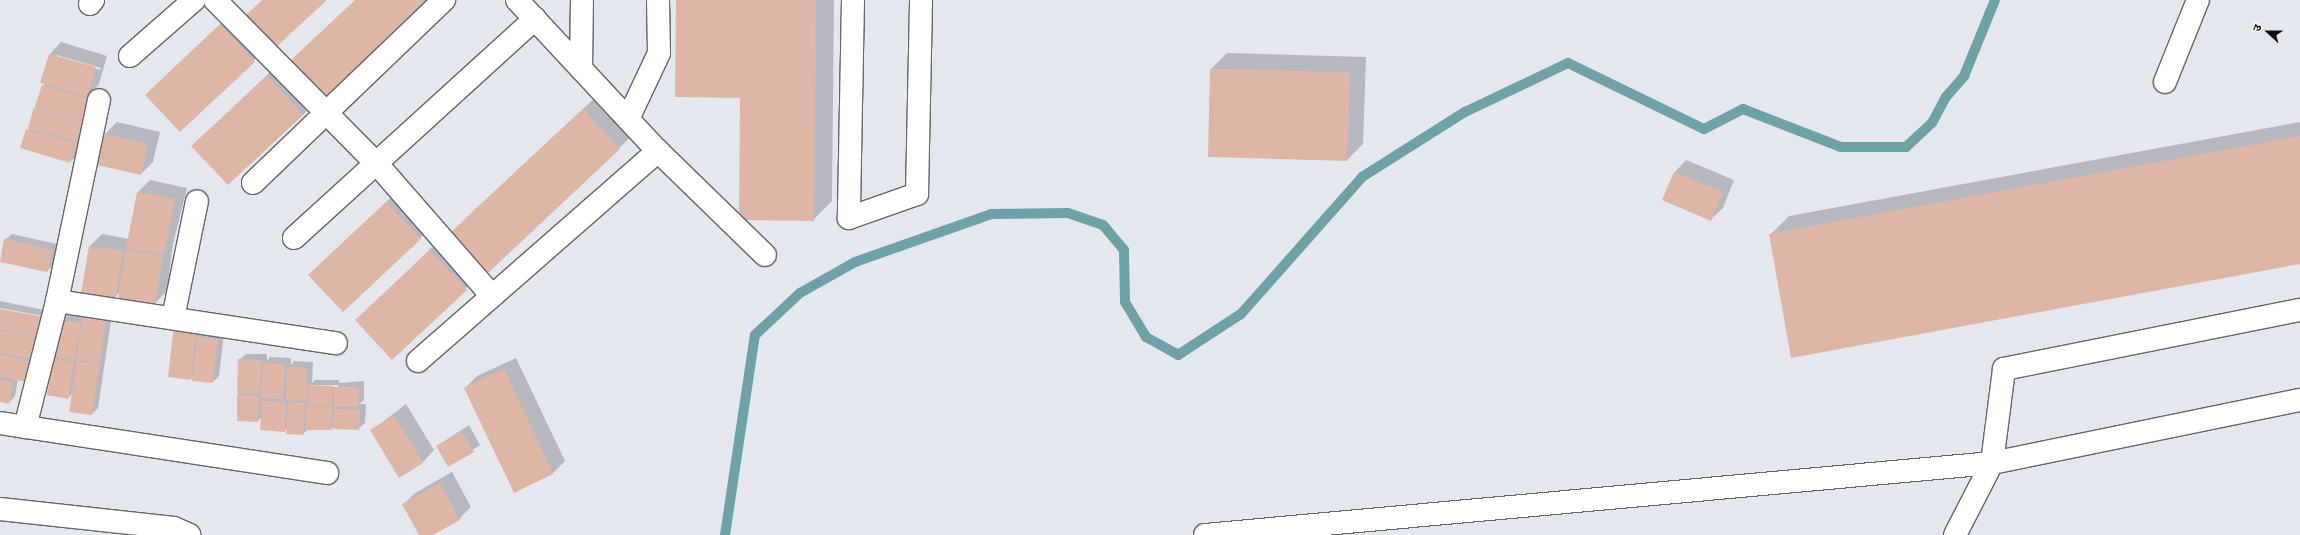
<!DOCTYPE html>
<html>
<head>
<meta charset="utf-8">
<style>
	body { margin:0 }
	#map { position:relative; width:2300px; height:535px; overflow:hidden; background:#e5e7ef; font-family:"Exo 2","Noto Sans Devanagari",sans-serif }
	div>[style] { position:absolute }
	.shadow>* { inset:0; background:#0003 }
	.stream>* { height:10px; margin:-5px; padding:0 5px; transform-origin:5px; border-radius:5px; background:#70a1a8 }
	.building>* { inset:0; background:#dfb6a6 }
	.roads { filter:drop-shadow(1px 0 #64676d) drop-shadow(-1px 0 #64676d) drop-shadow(0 1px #64676d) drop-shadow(0 -1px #64676d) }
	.minor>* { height:22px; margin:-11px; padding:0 11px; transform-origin:11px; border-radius:11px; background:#fff }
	span { translate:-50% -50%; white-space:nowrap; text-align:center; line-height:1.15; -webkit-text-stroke:3px #fff; paint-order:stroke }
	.north { position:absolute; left:2248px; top:12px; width:40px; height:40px; -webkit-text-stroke:3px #fff; paint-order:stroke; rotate:291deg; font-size:11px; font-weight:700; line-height:16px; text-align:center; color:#0f0f12 }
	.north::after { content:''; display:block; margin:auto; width:14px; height:18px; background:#0f0f12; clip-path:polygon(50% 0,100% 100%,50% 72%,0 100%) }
</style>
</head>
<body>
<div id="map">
	<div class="shadow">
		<i style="clip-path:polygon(677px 0,834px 0,832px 201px,813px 220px,741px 97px)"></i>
		<i style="clip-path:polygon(237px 9px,270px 45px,180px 131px,162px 79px)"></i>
		<i style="clip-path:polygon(evenodd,61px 42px,107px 56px,99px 84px,91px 92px,95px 93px,76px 156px,70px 162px,22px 147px,45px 83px,50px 54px,61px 42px,56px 55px,101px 68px,100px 70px,56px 57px,56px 55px)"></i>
		<i style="clip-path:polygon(1227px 53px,1366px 57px,1363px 144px,1347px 160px,1211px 69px)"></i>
		<i style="clip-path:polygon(283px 60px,318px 99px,303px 115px,209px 130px)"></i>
		<i style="clip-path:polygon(600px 93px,636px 132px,488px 272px,467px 217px)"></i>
		<i style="clip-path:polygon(117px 122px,160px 132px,153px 162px,141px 174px,98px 164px,105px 134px)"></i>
		<i style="clip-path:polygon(2300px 122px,2300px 263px,1770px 235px,1789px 216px)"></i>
		<i style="clip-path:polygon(1686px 160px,1734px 180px,1723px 208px,1711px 219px,1663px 200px,1675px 172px)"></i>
		<i style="clip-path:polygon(150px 180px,187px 188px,173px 244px,167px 291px,155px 303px,119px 293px,115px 297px,90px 246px,102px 234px,129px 239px,138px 192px)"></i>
		<i style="clip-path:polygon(403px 186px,436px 222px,420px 238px,326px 259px)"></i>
		<i style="clip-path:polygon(12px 234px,57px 244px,53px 265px,47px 271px,5px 240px)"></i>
		<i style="clip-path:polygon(446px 234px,482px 273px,392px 358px,373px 304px)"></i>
		<i style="clip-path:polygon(0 301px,49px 311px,48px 317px,0 308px)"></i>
		<i style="clip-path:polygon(0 310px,48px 319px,31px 382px,18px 379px,15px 396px,9px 403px,0 401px)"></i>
		<i style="clip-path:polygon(90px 311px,112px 314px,98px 408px,92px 414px,73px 393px,68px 398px,48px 395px,60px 320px,66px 314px,84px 317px)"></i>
		<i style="clip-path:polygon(175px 326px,224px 333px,219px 376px,213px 382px,193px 376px,190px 379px)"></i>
		<i style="clip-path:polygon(evenodd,246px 354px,267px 354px,267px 361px,270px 357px,291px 358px,291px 365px,294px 361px,313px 362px,312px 383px,315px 380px,339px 380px,339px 383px,364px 381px,364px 400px,359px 404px,366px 404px,365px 423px,358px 429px,334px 426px,331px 429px,308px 429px,303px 434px,287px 428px,284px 431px,262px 417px,258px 421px,238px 420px,239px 360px,246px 354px,314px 385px,338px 385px,338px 387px,314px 387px,314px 385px)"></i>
		<i style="clip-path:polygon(516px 358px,565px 461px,553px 473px,515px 492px,465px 388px,477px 376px)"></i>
		<i style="clip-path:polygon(406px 404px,434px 450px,423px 462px,372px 430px)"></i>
		<i style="clip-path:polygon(469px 425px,480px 445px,449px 466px,437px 446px)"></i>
		<i style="clip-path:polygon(452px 472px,471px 507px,459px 519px,431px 535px,420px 535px,403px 505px,415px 493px)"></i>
	</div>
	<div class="stream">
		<i style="left:725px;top:535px;width:202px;rotate:-81.5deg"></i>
		<i style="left:755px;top:335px;width:62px;rotate:-43deg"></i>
		<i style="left:800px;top:293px;width:63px;rotate:-29.4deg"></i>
		<i style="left:855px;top:262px;width:144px;rotate:-19.4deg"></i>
		<i style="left:991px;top:214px;width:77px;rotate:-0.7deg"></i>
		<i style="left:1068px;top:213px;width:37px;rotate:19deg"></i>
		<i style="left:1103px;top:225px;width:33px;rotate:50deg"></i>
		<i style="left:1124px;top:250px;width:52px;rotate:88.9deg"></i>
		<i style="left:1125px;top:302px;width:41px;rotate:59deg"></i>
		<i style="left:1146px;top:337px;width:37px;rotate:29deg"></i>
		<i style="left:1178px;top:355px;width:75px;rotate:-33.1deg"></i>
		<i style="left:1241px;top:314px;width:183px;rotate:-48.5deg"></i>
		<i style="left:1362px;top:177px;width:122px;rotate:-32.3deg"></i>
		<i style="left:1465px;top:112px;width:114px;rotate:-25.4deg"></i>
		<i style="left:1568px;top:63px;width:151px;rotate:25.9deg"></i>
		<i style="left:1704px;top:129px;width:44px;rotate:-27.1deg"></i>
		<i style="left:1743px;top:109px;width:105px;rotate:21.2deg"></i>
		<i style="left:1841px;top:147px;width:65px"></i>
		<i style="left:1906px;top:147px;width:35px;rotate:-43deg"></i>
		<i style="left:1932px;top:123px;width:30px;rotate:-62deg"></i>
		<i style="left:1946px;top:97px;width:28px;rotate:-49deg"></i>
		<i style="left:1964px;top:76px;width:82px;rotate:-67.8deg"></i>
	</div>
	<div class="building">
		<i style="clip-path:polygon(262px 0,327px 0,275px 48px,246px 15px)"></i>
		<i style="clip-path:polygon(355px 0,435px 0,328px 100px,291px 60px)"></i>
		<i style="clip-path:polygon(676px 0,816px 0,814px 221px,739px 220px,740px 98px,675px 97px)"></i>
		<i style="clip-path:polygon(220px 24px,255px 62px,180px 132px,145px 95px)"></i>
		<i style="clip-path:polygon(49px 54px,96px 67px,88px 97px,40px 83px)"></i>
		<i style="clip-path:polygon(1210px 69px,1350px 72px,1347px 161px,1208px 157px)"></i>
		<i style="clip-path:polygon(267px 76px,303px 115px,228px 185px,191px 146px)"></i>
		<i style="clip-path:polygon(42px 85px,90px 99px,83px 121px,35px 106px)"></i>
		<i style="clip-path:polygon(34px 107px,83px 122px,76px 142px,28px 128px)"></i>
		<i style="clip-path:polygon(583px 109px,620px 149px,488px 273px,450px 233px)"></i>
		<i style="clip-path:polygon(26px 129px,77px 144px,70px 163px,20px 148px)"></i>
		<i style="clip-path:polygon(104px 134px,148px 144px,141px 175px,97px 165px)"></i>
		<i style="clip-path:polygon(2300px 136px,2300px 264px,1791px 358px,1769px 234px)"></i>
		<i style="clip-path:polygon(1674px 172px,1723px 192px,1711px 221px,1662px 200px)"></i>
		<i style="clip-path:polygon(137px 192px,175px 199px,164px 255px,126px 248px)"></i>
		<i style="clip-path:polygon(386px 202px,421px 239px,343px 312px,308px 275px)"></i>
		<i style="clip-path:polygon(4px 239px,52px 250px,47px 272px,0 262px)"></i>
		<i style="clip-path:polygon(89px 246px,123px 251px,115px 299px,81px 293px)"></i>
		<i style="clip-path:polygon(126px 250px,163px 256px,155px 304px,118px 298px)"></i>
		<i style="clip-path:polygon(430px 250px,467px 290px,392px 360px,355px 320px)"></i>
		<i style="clip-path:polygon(0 309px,44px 317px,40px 338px,0 330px)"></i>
		<i style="clip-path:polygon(83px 317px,106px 320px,100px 363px,76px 360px)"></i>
		<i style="clip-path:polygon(59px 320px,81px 323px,74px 360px,53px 357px)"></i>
		<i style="clip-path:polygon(174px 325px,196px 328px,191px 380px,168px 377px)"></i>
		<i style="clip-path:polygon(0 331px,41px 339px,37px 360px,0 353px)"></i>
		<i style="clip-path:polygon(197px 337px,218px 339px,213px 383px,192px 381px)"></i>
		<i style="clip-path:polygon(0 355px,36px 362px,31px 383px,0 377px)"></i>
		<i style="clip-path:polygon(53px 358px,74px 362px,68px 399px,47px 395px)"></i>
		<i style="clip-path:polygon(238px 359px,261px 360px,260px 394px,237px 393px)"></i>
		<i style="clip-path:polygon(77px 361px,100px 364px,92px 415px,69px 412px)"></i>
		<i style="clip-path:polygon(263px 363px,285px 364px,283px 399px,261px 398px)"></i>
		<i style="clip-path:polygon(287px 367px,307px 368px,306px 401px,286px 400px)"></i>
		<i style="clip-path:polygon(504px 369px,553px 474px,514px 493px,464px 388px)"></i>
		<i style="clip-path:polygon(0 380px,13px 382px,9px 404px,0 402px)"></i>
		<i style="clip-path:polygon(308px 385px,333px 386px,332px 407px,307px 406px)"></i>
		<i style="clip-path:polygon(334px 387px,359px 387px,358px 407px,334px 407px)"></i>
		<i style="clip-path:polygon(237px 395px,259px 396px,258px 422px,237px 421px)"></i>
		<i style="clip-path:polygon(262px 401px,286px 402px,285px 432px,260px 430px)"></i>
		<i style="clip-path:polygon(288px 402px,305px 403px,303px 435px,286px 434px)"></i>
		<i style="clip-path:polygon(306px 407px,332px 408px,332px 430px,305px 430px)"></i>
		<i style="clip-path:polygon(334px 409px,360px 410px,359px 430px,333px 429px)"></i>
		<i style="clip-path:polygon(394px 415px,423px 463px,399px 478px,370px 430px)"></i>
		<i style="clip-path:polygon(462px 431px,474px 452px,448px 467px,436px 446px)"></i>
		<i style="clip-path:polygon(440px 483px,460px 520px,433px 535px,419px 535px,402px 504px)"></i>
	</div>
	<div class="roads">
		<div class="minor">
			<i style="left:215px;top:0;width:231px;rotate:45.4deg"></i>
			<i style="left:377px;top:164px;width:175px;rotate:48.9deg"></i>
			<i style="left:517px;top:0;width:207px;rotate:47deg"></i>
			<i style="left:658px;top:151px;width:149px;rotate:44.2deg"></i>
			<i style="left:853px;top:0;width:218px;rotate:91.1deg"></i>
			<i style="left:849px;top:218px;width:72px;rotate:-19.4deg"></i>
			<i style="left:917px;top:194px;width:194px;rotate:-88.8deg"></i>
			<i style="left:90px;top:4px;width:5px;rotate:-53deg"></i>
			<i style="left:130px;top:56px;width:85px;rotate:-41.2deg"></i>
			<i style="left:581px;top:69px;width:69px;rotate:-89.2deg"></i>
			<i style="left:2165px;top:82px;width:88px;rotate:-68.1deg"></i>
			<i style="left:628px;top:119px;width:73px;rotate:-64.8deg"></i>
			<i style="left:659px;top:53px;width:53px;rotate:-91.1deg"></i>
			<i style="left:253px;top:183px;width:265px;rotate:-43.8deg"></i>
			<i style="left:294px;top:238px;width:326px;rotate:-42.3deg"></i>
			<i style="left:57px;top:301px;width:282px;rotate:8.6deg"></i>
			<i style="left:173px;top:318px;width:119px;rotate:-78.4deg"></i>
			<i style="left:418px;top:361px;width:319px;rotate:-41.2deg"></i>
			<i style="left:0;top:423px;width:331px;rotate:8.7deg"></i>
			<i style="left:25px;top:427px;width:130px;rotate:-75.7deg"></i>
			<i style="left:57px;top:301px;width:205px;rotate:-78.2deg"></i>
			<i style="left:0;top:509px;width:175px;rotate:6.2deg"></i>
			<i style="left:174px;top:528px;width:17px;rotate:24deg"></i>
			<i style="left:1205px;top:535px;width:790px;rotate:-5.23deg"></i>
			<i style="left:1992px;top:463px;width:314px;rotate:-11.6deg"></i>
			<i style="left:1955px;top:535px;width:81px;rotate:-62.8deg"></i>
			<i style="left:1992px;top:463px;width:95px;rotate:-82.7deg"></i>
			<i style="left:2004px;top:369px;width:302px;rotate:-11.3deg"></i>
		</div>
	</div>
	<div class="north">उ</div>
</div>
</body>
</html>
